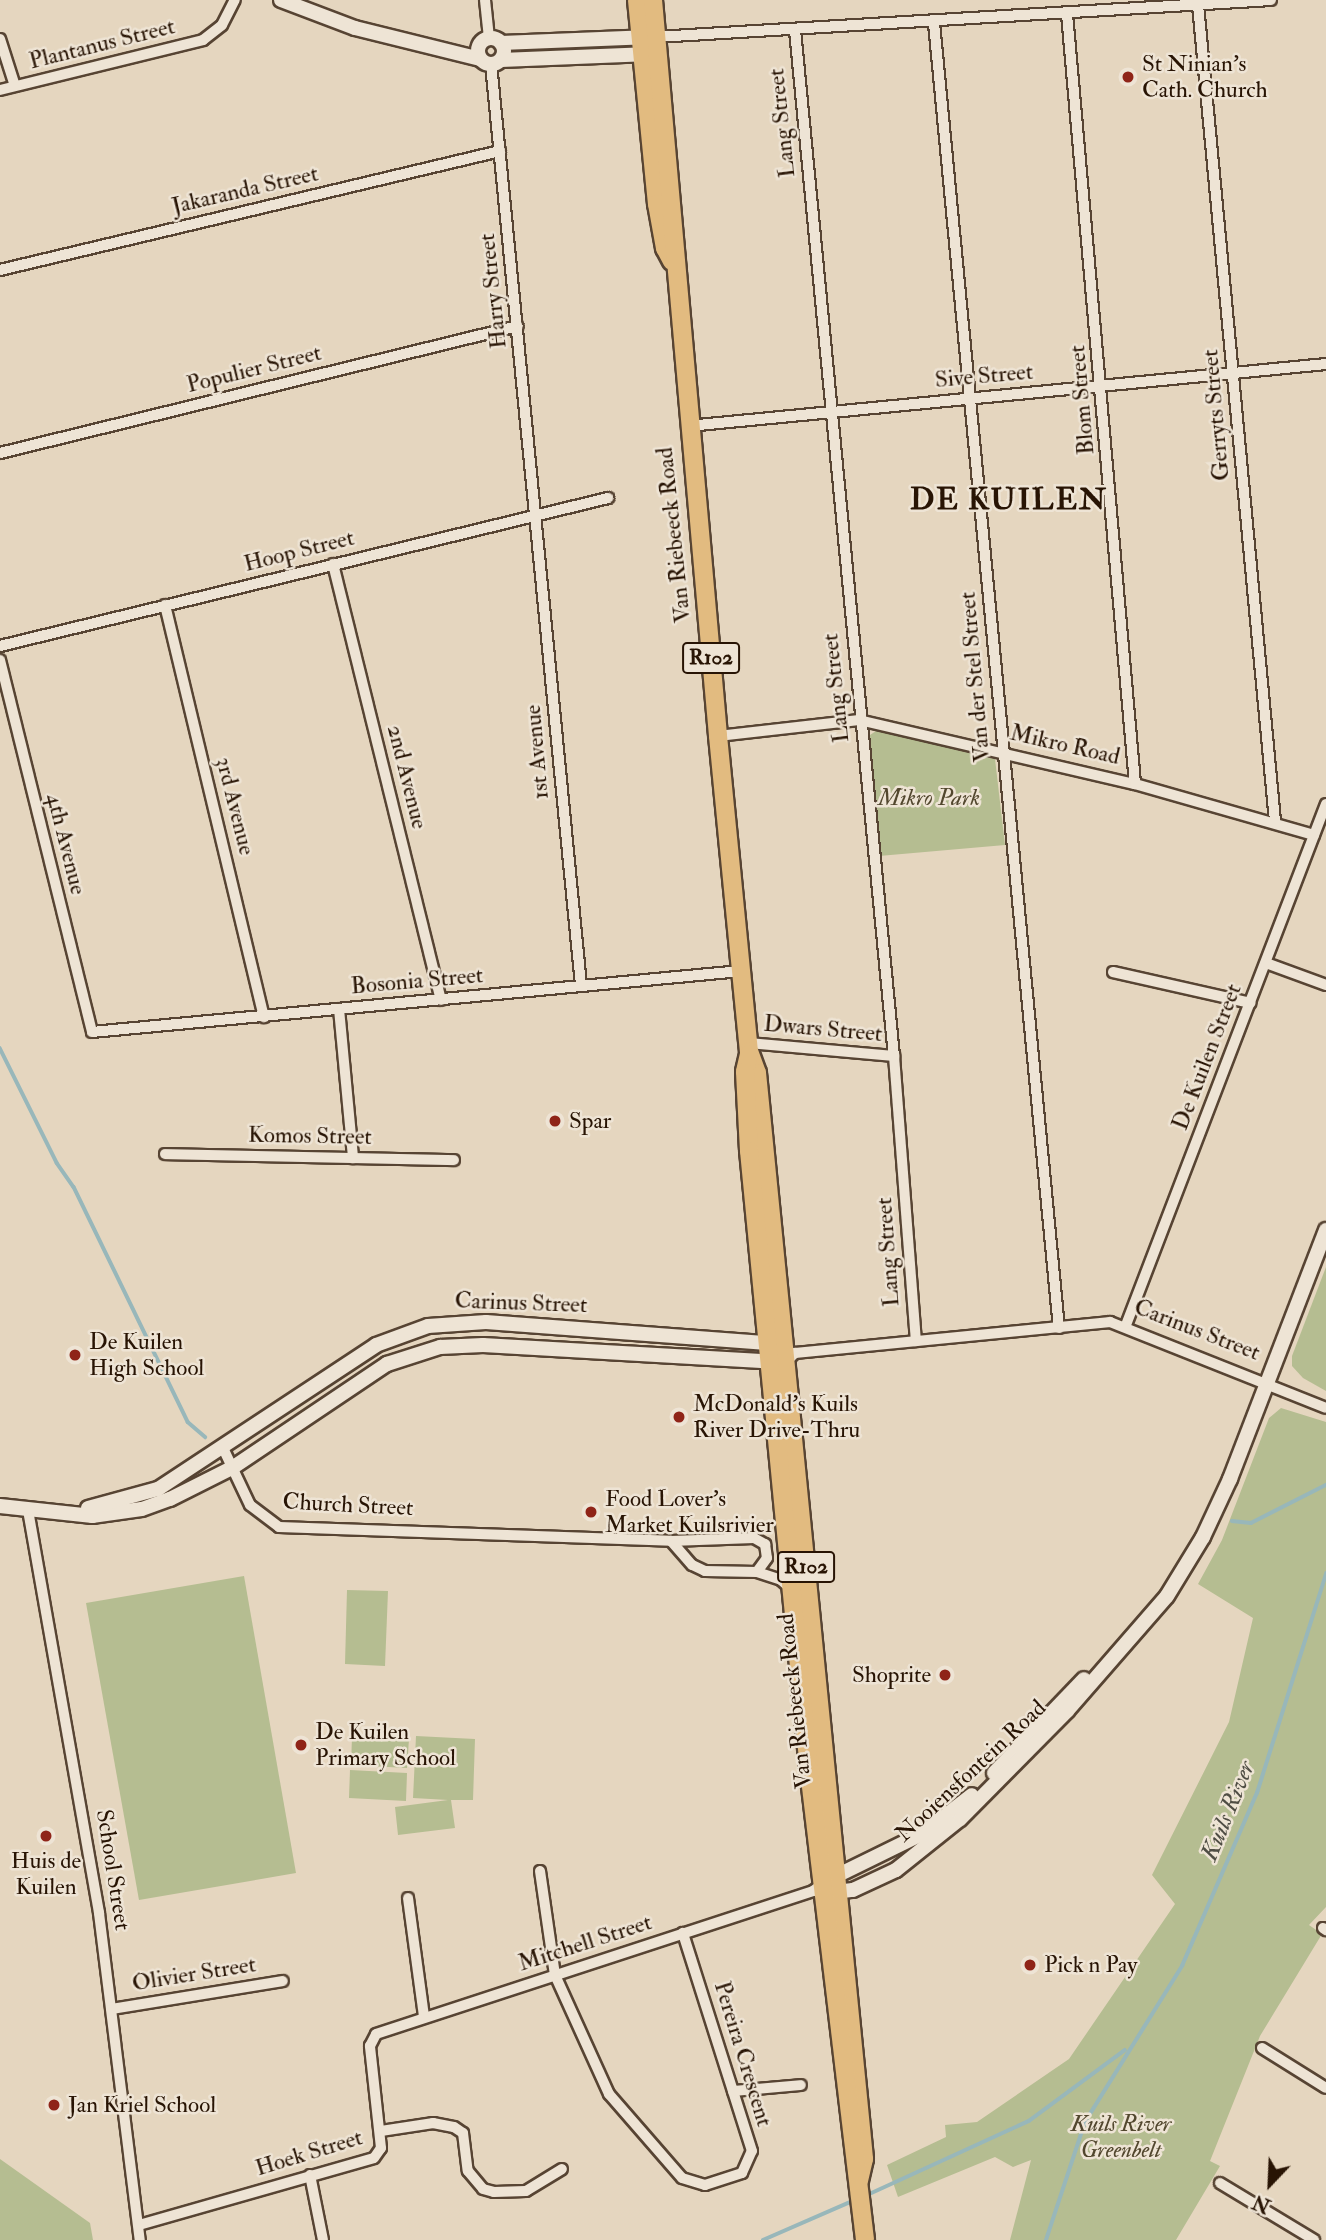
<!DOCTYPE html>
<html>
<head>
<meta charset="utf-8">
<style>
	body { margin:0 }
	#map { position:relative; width:1326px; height:2240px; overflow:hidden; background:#e5d6bf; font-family:"IM FELL Double Pica",serif }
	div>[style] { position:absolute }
	.green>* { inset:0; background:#b5bd91 }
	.stream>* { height:3.5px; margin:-1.75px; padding:0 1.75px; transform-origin:1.75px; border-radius:1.75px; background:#98b7ba }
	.roads { filter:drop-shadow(2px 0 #574433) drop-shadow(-2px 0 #574433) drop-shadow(0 2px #574433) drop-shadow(0 -2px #574433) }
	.minor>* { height:10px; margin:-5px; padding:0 5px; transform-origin:5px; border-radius:5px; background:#eee4d5 }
	.tertiary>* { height:14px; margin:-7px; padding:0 7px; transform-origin:7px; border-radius:7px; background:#eee4d5 }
	.tertiary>.ring { margin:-7px; padding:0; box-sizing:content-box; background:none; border:14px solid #eee4d5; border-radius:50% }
	.primary>* { height:18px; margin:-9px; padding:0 9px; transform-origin:9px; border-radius:9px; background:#e2bb80 }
	.dots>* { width:19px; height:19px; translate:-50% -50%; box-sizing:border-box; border:4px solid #eee4d5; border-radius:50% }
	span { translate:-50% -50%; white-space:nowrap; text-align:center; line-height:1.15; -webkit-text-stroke:5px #eee4d5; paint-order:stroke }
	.shield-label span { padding:2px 5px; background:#eee4d5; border:2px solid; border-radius:5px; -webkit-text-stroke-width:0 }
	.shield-label { font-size:21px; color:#281404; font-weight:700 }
	.street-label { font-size:23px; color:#281404 }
	.poi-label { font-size:23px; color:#281404 }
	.left { translate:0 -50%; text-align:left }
	.right { translate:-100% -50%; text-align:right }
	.park-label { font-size:23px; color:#52472e; font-style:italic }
	.water-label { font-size:24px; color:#4f4d44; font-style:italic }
	.district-label { font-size:30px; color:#281404; font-weight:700; letter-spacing:2px }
	.north { position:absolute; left:1235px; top:2149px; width:70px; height:70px; -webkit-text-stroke:5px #eee4d5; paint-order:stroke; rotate:203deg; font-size:19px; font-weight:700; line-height:28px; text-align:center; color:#281404 }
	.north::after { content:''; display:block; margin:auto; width:24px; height:32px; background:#281404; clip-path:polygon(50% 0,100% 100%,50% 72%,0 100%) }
</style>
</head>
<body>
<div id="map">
	<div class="green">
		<i style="clip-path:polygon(879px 729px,995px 759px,1005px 845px,879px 856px,867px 737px)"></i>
		<i style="clip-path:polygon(1326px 1267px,1326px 1391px,1303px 1378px,1292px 1366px,1292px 1356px)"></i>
		<i style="clip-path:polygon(1281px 1408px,1326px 1422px,1326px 1907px,1309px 1925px,1322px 1934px,1260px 2036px,1210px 2161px,1220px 2166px,1176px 2240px,1010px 2240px,1031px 2160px,1013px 2167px,995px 2157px,898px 2197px,887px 2165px,946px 2137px,945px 2125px,977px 2122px,1069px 2059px,1175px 1904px,1152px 1875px,1229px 1722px,1253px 1618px,1198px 1584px,1222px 1540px,1269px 1418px)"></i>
		<i style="clip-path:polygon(244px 1576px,296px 1873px,139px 1900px,86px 1603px)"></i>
		<i style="clip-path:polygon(347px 1590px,388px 1591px,385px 1666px,345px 1664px)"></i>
		<i style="clip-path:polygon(416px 1736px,475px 1739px,473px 1800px,451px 1800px,455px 1828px,398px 1835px,395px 1807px,448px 1800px,413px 1798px)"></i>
		<i style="clip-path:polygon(352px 1737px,409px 1739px,407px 1768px,351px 1765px)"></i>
		<i style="clip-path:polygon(350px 1770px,407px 1773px,406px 1801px,349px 1798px)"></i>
		<i style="clip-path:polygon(0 2159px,90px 2223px,93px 2240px,0 2240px)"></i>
	</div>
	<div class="stream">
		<i style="left:0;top:1048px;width:128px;rotate:63.6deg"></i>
		<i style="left:57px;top:1163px;width:29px;rotate:55deg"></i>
		<i style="left:74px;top:1187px;width:261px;rotate:64.1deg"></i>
		<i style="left:188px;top:1422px;width:23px;rotate:41deg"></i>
		<i style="left:1232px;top:1521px;width:19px;rotate:6deg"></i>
		<i style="left:1251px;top:1523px;width:84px;rotate:-26.9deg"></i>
		<i style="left:865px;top:2196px;width:180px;rotate:-24.6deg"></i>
		<i style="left:1029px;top:2121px;width:119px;rotate:-36.5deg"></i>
		<i style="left:763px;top:2240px;width:100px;rotate:-23.5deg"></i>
		<i style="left:1046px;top:2240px;width:124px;rotate:-71.7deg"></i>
		<i style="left:1085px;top:2122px;width:184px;rotate:-58.1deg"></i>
		<i style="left:1182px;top:1966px;width:189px;rotate:-66.6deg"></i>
		<i style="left:1257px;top:1793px;width:230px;rotate:-72.5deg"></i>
	</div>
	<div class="roads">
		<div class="minor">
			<i style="left:485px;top:0;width:38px;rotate:84deg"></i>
			<i style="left:1198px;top:5px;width:820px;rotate:84.61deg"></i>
			<i style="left:1067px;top:14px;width:773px;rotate:84.95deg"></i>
			<i style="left:934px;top:23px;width:1311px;rotate:84.53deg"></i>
			<i style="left:795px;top:30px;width:1031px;rotate:84.49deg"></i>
			<i style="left:894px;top:1056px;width:286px;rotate:85.6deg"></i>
			<i style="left:656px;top:37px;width:616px;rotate:-3.44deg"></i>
			<i style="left:0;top:39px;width:49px;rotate:72.3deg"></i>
			<i style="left:491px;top:64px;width:926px;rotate:84.42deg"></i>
			<i style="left:0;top:90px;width:209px;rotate:-13.8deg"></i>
			<i style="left:203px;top:40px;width:24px;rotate:-38deg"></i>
			<i style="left:222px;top:25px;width:28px;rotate:-63deg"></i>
			<i style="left:0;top:270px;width:514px;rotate:-13.39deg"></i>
			<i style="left:688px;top:426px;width:641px;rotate:-5.55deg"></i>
			<i style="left:0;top:453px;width:533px;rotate:-13.78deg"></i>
			<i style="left:333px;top:564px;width:449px;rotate:76.1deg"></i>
			<i style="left:165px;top:605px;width:424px;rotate:76.5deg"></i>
			<i style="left:0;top:646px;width:626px;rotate:-13.68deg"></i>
			<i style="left:0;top:660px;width:383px;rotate:76.1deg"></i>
			<i style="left:92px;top:1032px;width:652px;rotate:-5.37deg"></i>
			<i style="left:718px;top:736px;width:142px;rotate:-6.5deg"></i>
			<i style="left:859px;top:720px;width:283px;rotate:13.1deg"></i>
			<i style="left:1135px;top:784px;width:186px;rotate:15.9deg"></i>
			<i style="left:1266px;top:963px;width:64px;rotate:20.1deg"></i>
			<i style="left:1113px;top:972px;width:141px;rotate:12.7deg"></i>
			<i style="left:339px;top:1009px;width:150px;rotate:84.6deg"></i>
			<i style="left:748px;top:1043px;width:147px;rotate:5.1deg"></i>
			<i style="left:165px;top:1154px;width:289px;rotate:1.2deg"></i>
			<i style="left:1126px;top:1325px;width:558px;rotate:-69deg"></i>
			<i style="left:786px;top:1362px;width:13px;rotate:-45deg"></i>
			<i style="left:795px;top:1353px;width:317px;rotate:-5.6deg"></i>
			<i style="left:1110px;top:1322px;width:232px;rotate:21.7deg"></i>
			<i style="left:223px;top:1448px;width:63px;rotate:64.7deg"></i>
			<i style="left:250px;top:1505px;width:36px;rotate:37deg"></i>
			<i style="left:279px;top:1527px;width:392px;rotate:2deg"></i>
			<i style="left:671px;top:1541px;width:83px;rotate:-2.1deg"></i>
			<i style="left:754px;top:1538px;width:13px;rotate:29deg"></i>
			<i style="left:765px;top:1544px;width:14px;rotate:82deg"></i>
			<i style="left:767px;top:1558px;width:17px;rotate:126deg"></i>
			<i style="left:757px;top:1572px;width:52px;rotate:-178.9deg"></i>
			<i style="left:705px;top:1571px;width:14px;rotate:-155deg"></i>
			<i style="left:692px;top:1565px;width:32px;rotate:-131deg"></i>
			<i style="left:28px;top:1510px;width:409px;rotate:80deg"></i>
			<i style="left:99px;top:1913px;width:330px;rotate:82.9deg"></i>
			<i style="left:757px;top:1572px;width:25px;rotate:18deg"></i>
			<i style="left:781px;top:1580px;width:15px;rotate:42deg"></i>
			<i style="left:540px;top:1871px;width:105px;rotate:81.8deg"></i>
			<i style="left:555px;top:1975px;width:131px;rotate:65.6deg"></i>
			<i style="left:609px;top:2094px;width:111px;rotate:49deg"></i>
			<i style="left:682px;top:2178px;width:24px;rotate:17deg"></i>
			<i style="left:705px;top:2185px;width:39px;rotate:-18deg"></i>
			<i style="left:742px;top:2173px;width:24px;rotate:-66deg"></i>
			<i style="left:752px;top:2151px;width:229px;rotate:-107.6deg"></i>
			<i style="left:408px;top:1898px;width:119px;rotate:82.3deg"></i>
			<i style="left:1323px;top:1928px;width:4px;rotate:34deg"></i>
			<i style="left:112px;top:2009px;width:173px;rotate:-9.3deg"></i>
			<i style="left:1262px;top:2048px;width:75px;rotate:32deg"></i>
			<i style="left:733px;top:2091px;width:68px;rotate:-5deg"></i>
			<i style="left:381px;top:2131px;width:53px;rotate:-8.7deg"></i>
			<i style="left:433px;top:2123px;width:21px;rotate:11deg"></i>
			<i style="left:454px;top:2127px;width:11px;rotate:34deg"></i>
			<i style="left:463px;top:2133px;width:38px;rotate:83deg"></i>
			<i style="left:468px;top:2171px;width:23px;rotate:50deg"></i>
			<i style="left:483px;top:2189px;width:11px;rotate:15deg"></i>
			<i style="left:494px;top:2192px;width:32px;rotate:-2deg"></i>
			<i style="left:526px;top:2191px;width:42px;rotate:-31.4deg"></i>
			<i style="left:310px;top:2175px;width:66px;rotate:78.7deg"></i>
			<i style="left:1220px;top:2183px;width:110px;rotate:31.2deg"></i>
			<i style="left:139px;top:2225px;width:244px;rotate:-15.9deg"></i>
			<i style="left:374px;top:2158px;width:12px;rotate:-55deg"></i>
			<i style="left:381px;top:2148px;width:103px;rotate:-96.2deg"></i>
			<i style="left:370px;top:2046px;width:13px;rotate:-63deg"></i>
			<i style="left:376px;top:2034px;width:460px;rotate:-18.1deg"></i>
			<i style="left:813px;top:1891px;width:10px;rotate:-37deg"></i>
		</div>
		<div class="tertiary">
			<i style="left:281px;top:0;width:79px;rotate:20.7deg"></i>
			<i style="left:355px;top:28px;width:129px;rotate:13.9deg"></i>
			<i class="ring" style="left:478px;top:38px;width:12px;height:12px"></i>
			<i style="left:501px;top:43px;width:150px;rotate:-2.3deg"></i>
			<i style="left:501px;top:60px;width:149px;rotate:-2.3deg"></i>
			<i style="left:0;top:1506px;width:93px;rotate:6.2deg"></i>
			<i style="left:92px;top:1516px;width:50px;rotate:-8deg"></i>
			<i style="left:142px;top:1509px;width:30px;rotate:-20deg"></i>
			<i style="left:170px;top:1499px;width:69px;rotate:-26.6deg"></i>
			<i style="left:232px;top:1468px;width:187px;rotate:-33.9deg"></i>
			<i style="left:387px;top:1364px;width:56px;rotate:-17.8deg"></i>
			<i style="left:440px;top:1347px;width:43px;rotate:-2.7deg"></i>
			<i style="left:483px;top:1345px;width:296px;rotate:3.3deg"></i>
			<i style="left:88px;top:1508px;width:73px;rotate:-15.2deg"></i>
			<i style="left:158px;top:1489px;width:261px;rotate:-33.4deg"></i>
			<i style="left:376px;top:1345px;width:55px;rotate:-20.1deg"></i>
			<i style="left:428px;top:1326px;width:58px;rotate:-3.9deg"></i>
			<i style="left:486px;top:1322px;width:292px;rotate:4.3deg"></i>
			<i style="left:994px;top:1773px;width:130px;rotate:-46.2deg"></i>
			<i style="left:828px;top:1880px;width:105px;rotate:-26.1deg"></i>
			<i style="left:922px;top:1834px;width:63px;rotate:-38deg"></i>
			<i style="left:827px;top:1893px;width:26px;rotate:-7deg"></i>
			<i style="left:853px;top:1890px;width:47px;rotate:-24.9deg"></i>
			<i style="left:896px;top:1870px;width:82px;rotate:-38.6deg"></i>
			<i style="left:960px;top:1819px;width:152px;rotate:-45.3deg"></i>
			<i style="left:1067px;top:1711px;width:152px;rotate:-49deg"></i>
			<i style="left:1167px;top:1596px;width:69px;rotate:-58.6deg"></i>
			<i style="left:1203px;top:1537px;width:64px;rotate:-65deg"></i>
			<i style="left:1230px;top:1479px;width:267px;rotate:-68.9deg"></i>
		</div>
		<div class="primary">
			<i style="left:637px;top:0;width:205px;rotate:84.4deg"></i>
			<i style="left:657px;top:204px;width:45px;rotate:79.7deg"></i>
			<i style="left:665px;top:248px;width:15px;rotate:62deg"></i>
			<i style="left:653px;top:0;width:739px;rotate:84.95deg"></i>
			<i style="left:718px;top:736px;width:317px;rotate:84.4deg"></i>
			<i style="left:749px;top:1051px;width:23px;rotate:70deg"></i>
			<i style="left:757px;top:1073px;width:1091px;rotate:84.37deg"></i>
			<i style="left:864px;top:2159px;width:22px;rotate:103deg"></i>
			<i style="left:749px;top:1054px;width:18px;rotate:103deg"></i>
			<i style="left:745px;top:1072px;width:79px;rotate:87.1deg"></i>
			<i style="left:749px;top:1151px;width:622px;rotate:84.46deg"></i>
			<i style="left:809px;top:1770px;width:473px;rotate:83.2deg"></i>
		</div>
	</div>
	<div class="dots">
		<i style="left:1128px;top:77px;background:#8f2418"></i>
		<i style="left:555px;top:1121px;background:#8f2418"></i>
		<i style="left:75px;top:1355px;background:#8f2418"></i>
		<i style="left:679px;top:1417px;background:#8f2418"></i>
		<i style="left:591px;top:1512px;background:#8f2418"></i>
		<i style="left:945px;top:1675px;background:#8f2418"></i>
		<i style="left:301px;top:1745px;background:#8f2418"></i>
		<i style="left:46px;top:1836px;background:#8f2418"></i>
		<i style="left:1030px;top:1965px;background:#8f2418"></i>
		<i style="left:54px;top:2105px;background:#8f2418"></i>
	</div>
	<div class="shield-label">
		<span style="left:711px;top:658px">R102</span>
		<span style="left:806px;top:1567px">R102</span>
	</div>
	<div class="street-label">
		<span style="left:102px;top:44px;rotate:-14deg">Plantanus Street</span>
		<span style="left:782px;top:123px;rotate:-96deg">Lang Street</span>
		<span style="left:245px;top:190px;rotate:-13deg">Jakaranda Street</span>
		<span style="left:493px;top:291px;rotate:-96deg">Harry Street</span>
		<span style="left:254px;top:369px;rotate:-14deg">Populier Street</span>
		<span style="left:984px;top:376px;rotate:-5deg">Sive Street</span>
		<span style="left:1082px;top:400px;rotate:-95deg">Blom Street</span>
		<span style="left:1216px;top:415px;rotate:-95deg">Gerryts Street</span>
		<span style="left:674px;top:535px;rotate:-96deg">Van Riebeeck Road</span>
		<span style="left:299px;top:551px;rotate:-14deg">Hoop Street</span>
		<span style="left:975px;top:677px;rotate:-95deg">Van der Stel Street</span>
		<span style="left:836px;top:688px;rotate:-96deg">Lang Street</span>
		<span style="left:1065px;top:745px;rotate:13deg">Mikro Road</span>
		<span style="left:537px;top:752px;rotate:-95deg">1st Avenue</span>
		<span style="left:407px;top:777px;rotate:76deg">2nd Avenue</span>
		<span style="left:235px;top:806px;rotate:76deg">3rd Avenue</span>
		<span style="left:66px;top:844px;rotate:76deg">4th Avenue</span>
		<span style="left:417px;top:981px;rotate:-5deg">Bosonia Street</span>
		<span style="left:823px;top:1029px;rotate:5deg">Dwars Street</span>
		<span style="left:1207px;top:1057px;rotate:-69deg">De Kuilen Street</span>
		<span style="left:310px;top:1136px;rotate:1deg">Komos Street</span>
		<span style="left:888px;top:1252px;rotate:-94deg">Lang Street</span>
		<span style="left:521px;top:1303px;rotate:2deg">Carinus Street</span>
		<span style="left:1197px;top:1330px;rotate:21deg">Carinus Street</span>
		<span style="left:348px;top:1505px;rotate:3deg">Church Street</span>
		<span style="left:795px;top:1701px;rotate:-96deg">Van Riebeeck Road</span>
		<span style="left:971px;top:1771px;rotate:-43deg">Nooiensfontein Road</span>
		<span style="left:113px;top:1870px;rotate:81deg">School Street</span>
		<span style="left:585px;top:1943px;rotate:-18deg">Mitchell Street</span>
		<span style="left:194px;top:1974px;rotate:-9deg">Olivier Street</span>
		<span style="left:743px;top:2054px;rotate:73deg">Pereira Crescent</span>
		<span style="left:309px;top:2153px;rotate:-17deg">Hoek Street</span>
	</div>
	<div class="poi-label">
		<span class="left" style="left:1142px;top:77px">St Ninian's<br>Cath. Church</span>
		<span class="left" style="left:569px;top:1121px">Spar</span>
		<span class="left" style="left:89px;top:1355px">De Kuilen<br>High School</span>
		<span class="left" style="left:693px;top:1417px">McDonald's Kuils<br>River Drive-Thru</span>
		<span class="left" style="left:605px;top:1512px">Food Lover's<br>Market Kuilsrivier</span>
		<span class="right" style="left:931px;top:1675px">Shoprite</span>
		<span class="left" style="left:315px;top:1745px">De Kuilen<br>Primary School</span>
		<span style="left:46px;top:1874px">Huis de<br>Kuilen</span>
		<span class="left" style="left:1044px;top:1965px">Pick n Pay</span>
		<span class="left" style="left:68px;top:2105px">Jan Kriel School</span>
	</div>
	<div class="park-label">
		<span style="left:929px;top:798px">Mikro Park</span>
		<span style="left:1121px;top:2137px">Kuils River<br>Greenbelt</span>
	</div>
	<div class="water-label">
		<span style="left:1228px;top:1811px;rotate:-68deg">Kuils River</span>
	</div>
	<div class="district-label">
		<span style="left:1009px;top:500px">DE KUILEN</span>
	</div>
	<div class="north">N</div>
</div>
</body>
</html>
